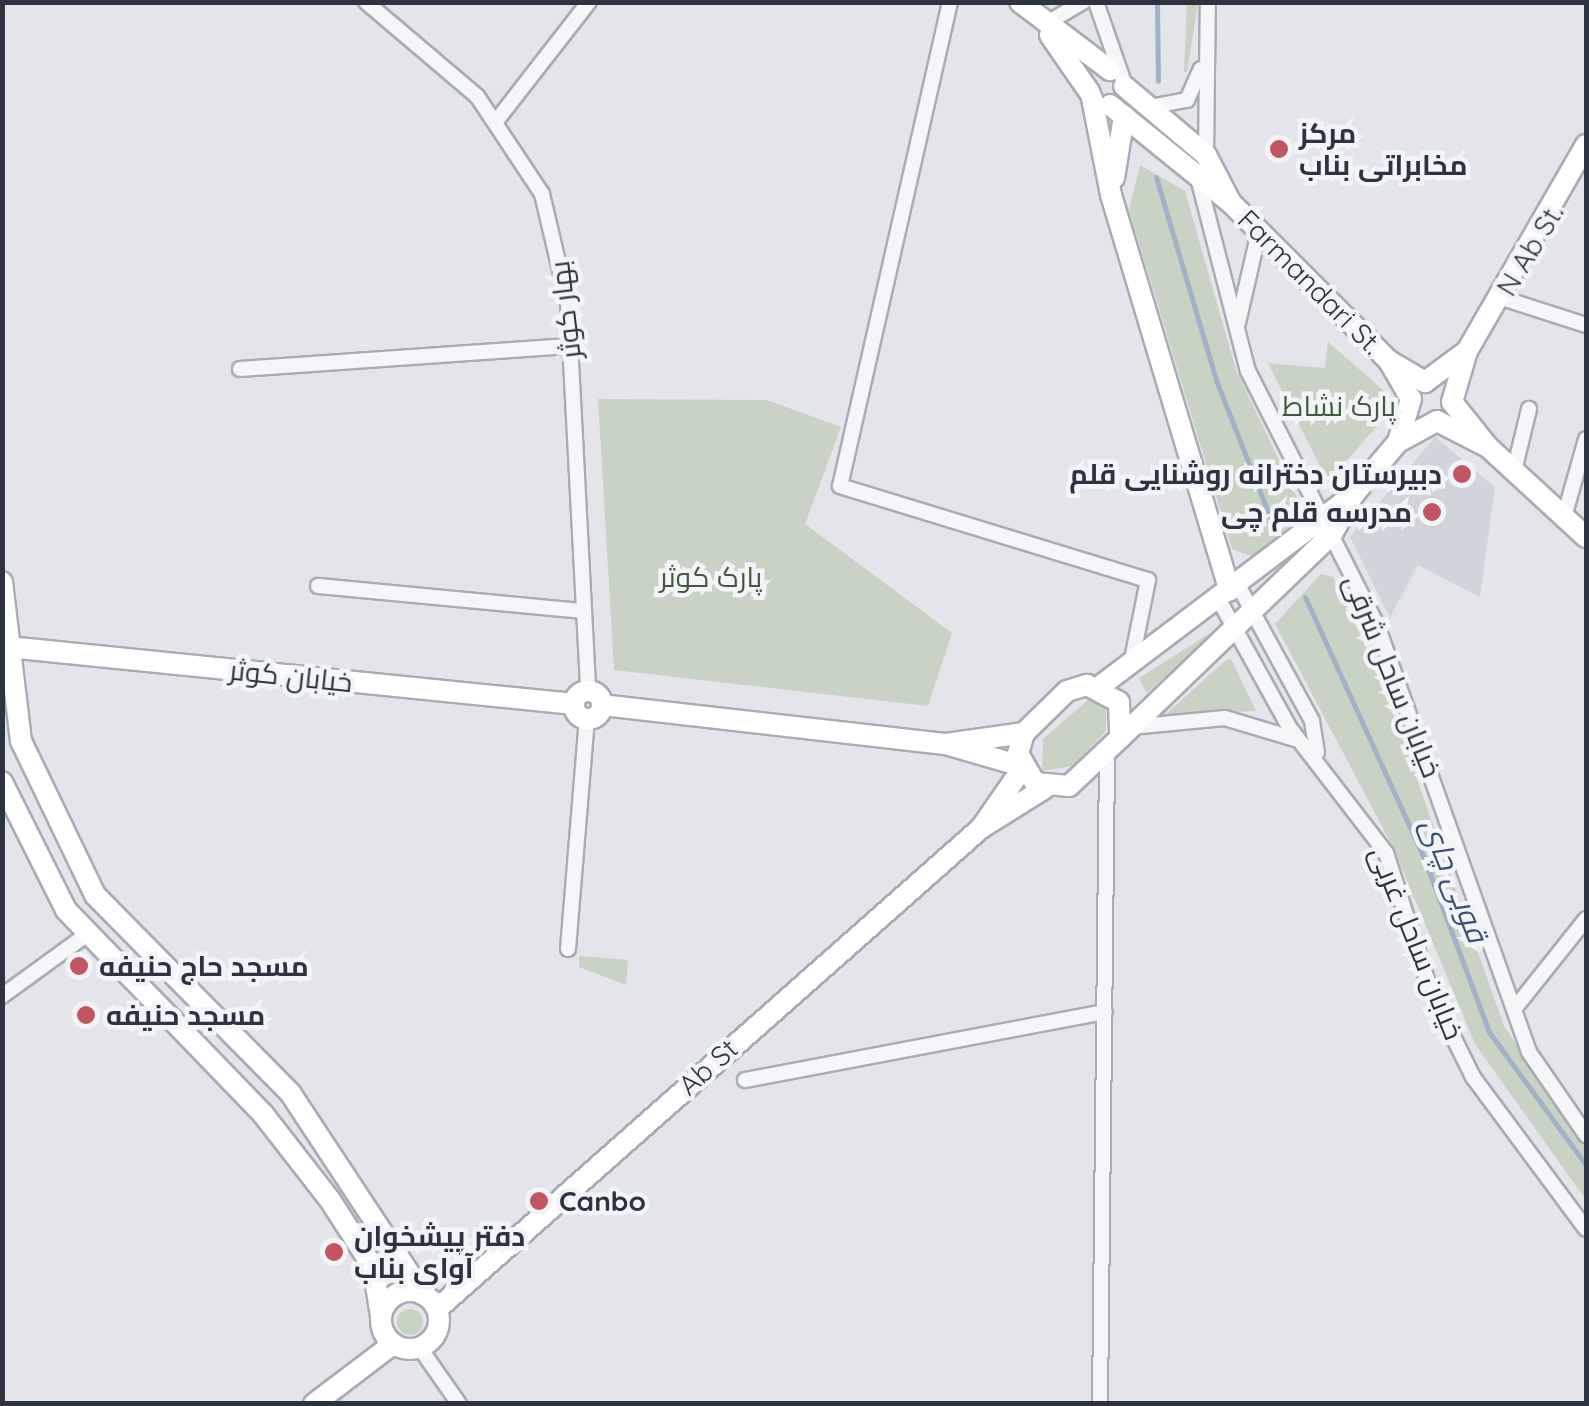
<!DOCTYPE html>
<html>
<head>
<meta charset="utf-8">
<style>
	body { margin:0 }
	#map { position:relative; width:1589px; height:1406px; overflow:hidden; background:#e3e5ea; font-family:Quicksand,Cairo,sans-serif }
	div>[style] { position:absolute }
	.built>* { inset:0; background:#d1d5db }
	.green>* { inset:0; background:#c8d3c5 }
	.round { border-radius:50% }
	.stream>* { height:5px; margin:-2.5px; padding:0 2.5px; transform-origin:2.5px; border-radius:2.5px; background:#a2b2c6 }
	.roads { filter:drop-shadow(2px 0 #a9acb4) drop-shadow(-2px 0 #a9acb4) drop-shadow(0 2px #a9acb4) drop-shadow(0 -2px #a9acb4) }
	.street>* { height:14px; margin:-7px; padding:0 7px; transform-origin:7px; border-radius:7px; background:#f5f6f8 }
	.secondary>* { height:20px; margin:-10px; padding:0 10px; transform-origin:10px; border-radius:10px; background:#fff }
	.secondary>.ring { margin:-10px; padding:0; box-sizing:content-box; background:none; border:20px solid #fff; border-radius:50% }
	.dots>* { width:28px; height:28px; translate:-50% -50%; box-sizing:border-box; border:5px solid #f3f4f7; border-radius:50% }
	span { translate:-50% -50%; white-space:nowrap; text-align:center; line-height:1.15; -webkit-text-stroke:9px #f3f4f7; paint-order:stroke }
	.poi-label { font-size:28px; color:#2d3340; font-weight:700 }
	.left { translate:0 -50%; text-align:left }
	.right { translate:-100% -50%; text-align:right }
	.street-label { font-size:28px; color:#2d3340 }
	.park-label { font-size:28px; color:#405b3b }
	.water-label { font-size:30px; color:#3b5170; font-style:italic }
	.frame { position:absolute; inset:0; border:5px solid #2d3340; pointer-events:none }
</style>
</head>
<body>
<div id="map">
	<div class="built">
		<i style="clip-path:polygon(1435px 437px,1495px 487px,1480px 597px,1418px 565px,1390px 618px,1350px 537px)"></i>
	</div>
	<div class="green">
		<i style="clip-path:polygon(1187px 3px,1198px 3px,1187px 72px,1184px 72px)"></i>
		<i style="clip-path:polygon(1140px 165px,1185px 191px,1236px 370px,1301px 506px,1300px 517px,1253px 557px,1232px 549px,1129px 210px)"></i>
		<i style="clip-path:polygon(1328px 342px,1389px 395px,1390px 411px,1328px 482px,1268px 363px,1325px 368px)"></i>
		<i style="clip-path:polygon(598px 399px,767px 400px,841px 427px,805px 524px,952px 633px,928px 706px,614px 670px)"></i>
		<i style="clip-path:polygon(1321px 574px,1333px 577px,1382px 680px,1504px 1026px,1586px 1148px,1586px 1200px,1475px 1044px,1393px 847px,1275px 624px)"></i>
		<i style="clip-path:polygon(1218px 628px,1147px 693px,1145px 690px,1139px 678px)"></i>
		<i style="clip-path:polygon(1231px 659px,1256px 711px,1165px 715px,1226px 660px)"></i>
		<i style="clip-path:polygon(1088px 700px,1106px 704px,1106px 731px,1073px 766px,1042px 771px,1043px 739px)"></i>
		<i style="clip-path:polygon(579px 956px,628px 960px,626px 985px,579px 967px)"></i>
		<i class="round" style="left:397px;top:1309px;width:26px;height:26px"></i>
	</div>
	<div class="stream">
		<i style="left:1157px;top:2px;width:79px;rotate:89.3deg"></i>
		<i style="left:1156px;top:177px;width:212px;rotate:73.5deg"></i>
		<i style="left:1216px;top:380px;width:163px;rotate:68.5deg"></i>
		<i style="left:1305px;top:597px;width:287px;rotate:65.5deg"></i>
		<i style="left:1424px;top:858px;width:186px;rotate:69.5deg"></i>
		<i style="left:1489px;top:1032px;width:165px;rotate:53.9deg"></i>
	</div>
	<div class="roads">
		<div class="street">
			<i style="left:366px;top:2px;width:145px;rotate:40.3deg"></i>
			<i style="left:477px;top:96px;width:118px;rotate:56.4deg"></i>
			<i style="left:542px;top:194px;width:113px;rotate:76.7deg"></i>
			<i style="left:568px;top:304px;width:388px;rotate:87deg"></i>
			<i style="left:950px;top:2px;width:496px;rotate:102.8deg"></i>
			<i style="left:840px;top:486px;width:322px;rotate:17deg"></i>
			<i style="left:1148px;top:580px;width:86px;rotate:101.4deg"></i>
			<i style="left:1096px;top:2px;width:83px;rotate:70.9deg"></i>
			<i style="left:1047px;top:23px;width:42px;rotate:-30.3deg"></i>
			<i style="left:1150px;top:107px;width:38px;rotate:-11deg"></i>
			<i style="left:1187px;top:100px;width:34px;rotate:-66deg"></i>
			<i style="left:497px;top:120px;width:150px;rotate:-52.1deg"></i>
			<i style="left:1206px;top:155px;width:153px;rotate:-89.3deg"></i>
			<i style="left:1198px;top:178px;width:199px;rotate:75.5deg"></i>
			<i style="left:1248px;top:371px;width:285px;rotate:63.1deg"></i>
			<i style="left:1377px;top:625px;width:453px;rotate:70.4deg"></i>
			<i style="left:1529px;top:1052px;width:101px;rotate:55.5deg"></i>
			<i style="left:1502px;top:298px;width:88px;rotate:17.8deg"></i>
			<i style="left:1238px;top:323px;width:94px;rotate:-77.1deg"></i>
			<i style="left:240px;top:369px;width:333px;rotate:-4deg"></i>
			<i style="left:1514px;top:471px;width:64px;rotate:-76.4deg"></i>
			<i style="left:1564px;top:517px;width:81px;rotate:-74.2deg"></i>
			<i style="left:1238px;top:585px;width:155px;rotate:61.4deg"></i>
			<i style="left:1312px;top:721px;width:32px;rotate:81deg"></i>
			<i style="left:318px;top:586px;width:265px;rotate:5.4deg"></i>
			<i style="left:1219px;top:600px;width:145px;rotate:61.1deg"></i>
			<i style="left:1289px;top:727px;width:159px;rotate:52.4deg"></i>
			<i style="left:1386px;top:853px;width:146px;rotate:72.1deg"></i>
			<i style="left:1431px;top:992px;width:95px;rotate:63.7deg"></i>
			<i style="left:1473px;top:1077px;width:189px;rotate:53.4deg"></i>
			<i style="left:1131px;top:727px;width:94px;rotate:-5.5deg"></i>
			<i style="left:1225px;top:718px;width:73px;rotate:16.7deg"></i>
			<i style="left:568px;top:949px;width:230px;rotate:-85.3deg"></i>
			<i style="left:2px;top:996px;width:104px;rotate:-36deg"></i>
			<i style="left:1515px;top:1008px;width:114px;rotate:-51.4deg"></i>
			<i style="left:745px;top:1080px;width:366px;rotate:-10.7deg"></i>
			<i style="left:420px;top:1348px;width:68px;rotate:55.1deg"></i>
			<i style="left:1100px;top:1404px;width:652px;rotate:-89.38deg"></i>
		</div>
		<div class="secondary">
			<i style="left:1020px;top:2px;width:113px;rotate:37.1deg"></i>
			<i style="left:1050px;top:35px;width:70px;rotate:55.4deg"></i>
			<i style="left:1092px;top:98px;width:99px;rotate:78.9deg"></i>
			<i style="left:1111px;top:195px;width:413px;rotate:73.3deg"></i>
			<i style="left:1110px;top:105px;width:156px;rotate:39deg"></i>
			<i style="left:1231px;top:203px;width:54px;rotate:-117.5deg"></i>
			<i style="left:1206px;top:155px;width:107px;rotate:-139.9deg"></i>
			<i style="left:1114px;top:178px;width:63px;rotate:-80.8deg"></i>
			<i style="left:1231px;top:203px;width:223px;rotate:45deg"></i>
			<i style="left:1467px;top:351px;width:53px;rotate:106.4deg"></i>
			<i style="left:1452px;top:402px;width:58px;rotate:51.3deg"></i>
			<i style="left:1488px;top:447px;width:57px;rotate:-153deg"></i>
			<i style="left:1437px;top:421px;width:44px;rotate:151.7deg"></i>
			<i style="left:1398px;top:442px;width:45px;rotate:-73.2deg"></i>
			<i style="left:1411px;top:399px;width:44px;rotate:-120.1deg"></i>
			<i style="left:1389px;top:361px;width:42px;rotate:30.3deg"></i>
			<i style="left:1425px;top:382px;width:52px;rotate:-36.4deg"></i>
			<i style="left:1467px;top:351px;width:238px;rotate:-60deg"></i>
			<i style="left:1488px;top:447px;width:133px;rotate:42.6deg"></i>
			<i style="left:1354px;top:494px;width:68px;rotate:-49.8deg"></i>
			<i style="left:2px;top:582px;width:160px;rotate:83.2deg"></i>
			<i style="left:21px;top:741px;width:171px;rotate:64.3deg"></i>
			<i style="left:95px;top:895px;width:279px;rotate:45.4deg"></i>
			<i style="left:291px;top:1094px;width:240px;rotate:56.6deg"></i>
			<i style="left:8px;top:647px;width:569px;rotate:5.75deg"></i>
			<i style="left:1087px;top:685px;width:36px;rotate:28deg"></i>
			<i style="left:1119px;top:702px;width:36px;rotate:88deg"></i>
			<i style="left:1120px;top:738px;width:70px;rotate:136.7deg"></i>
			<i style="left:1069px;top:786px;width:34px;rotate:-175deg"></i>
			<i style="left:1035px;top:783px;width:34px;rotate:-120deg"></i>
			<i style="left:1018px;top:754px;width:22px;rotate:-74deg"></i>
			<i style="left:1024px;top:733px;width:60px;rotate:-44.3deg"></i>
			<i style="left:1067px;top:691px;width:21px;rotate:-17deg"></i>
			<i style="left:1099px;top:687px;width:320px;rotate:-37.1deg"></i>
			<i style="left:1354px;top:494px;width:46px;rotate:118.8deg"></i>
			<i style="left:1332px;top:534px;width:294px;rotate:136.1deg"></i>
			<i class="ring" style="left:574px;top:691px;width:8px;height:8px"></i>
			<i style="left:602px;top:705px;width:346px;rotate:6.5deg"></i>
			<i style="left:1021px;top:766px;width:78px;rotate:-163.7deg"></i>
			<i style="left:946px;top:744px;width:79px;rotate:-8deg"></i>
			<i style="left:1022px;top:769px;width:72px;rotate:124.8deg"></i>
			<i style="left:981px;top:828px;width:75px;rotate:-32deg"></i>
			<i style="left:2px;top:782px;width:143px;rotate:63.4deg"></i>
			<i style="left:66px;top:910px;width:284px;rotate:46deg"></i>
			<i style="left:263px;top:1114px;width:109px;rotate:52.1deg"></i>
			<i style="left:330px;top:1200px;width:80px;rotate:57.3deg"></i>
			<i style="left:373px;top:1267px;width:50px;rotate:80.7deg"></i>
			<i class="ring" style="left:381px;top:1291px;width:38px;height:38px"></i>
			<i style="left:437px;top:1309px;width:726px;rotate:-41.48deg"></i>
			<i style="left:314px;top:1404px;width:99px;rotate:-37.2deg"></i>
		</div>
	</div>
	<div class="dots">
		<i style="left:1279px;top:149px;background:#c15562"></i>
		<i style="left:1462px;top:474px;background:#c15562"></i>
		<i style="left:1432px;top:512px;background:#c15562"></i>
		<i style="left:79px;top:966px;background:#c15562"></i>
		<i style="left:86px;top:1015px;background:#c15562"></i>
		<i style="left:539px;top:1201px;background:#c15562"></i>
		<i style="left:334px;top:1252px;background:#c15562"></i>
	</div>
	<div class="poi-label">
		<span class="left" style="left:1299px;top:149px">مرکز<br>مخابراتی بناب</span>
		<span class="right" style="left:1442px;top:474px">دبیرستان دخترانه روشنایی قلم</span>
		<span class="right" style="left:1412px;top:512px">مدرسه قلم چی</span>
		<span class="left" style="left:99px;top:966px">مسجد حاج حنیفه</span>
		<span class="left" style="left:106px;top:1015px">مسجد حنیفه</span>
		<span class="left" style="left:559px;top:1201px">Canbo</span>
		<span class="left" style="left:354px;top:1252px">دفتر پیشخوان<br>آوای بناب</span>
	</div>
	<div class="street-label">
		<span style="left:1530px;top:250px;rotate:-59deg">N Ab St.</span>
		<span style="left:1310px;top:282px;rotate:45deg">Farmandari St.</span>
		<span style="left:565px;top:310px;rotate:-97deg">بهار کوثر</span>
		<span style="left:291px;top:676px;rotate:6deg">خیابان کوثر</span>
		<span style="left:1393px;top:676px;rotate:68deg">خیابان ساحل شرقی</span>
		<span style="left:1417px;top:943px;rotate:68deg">خیابان ساحل غربی</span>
		<span style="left:708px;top:1067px;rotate:-42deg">Ab St</span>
	</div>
	<div class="park-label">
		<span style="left:1339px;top:406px">پارک نشاط</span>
		<span style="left:711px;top:577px">پارک کوثر</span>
	</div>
	<div class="water-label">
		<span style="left:1455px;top:880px;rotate:68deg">قوبی چای</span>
	</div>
	<div class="frame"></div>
</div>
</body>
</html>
